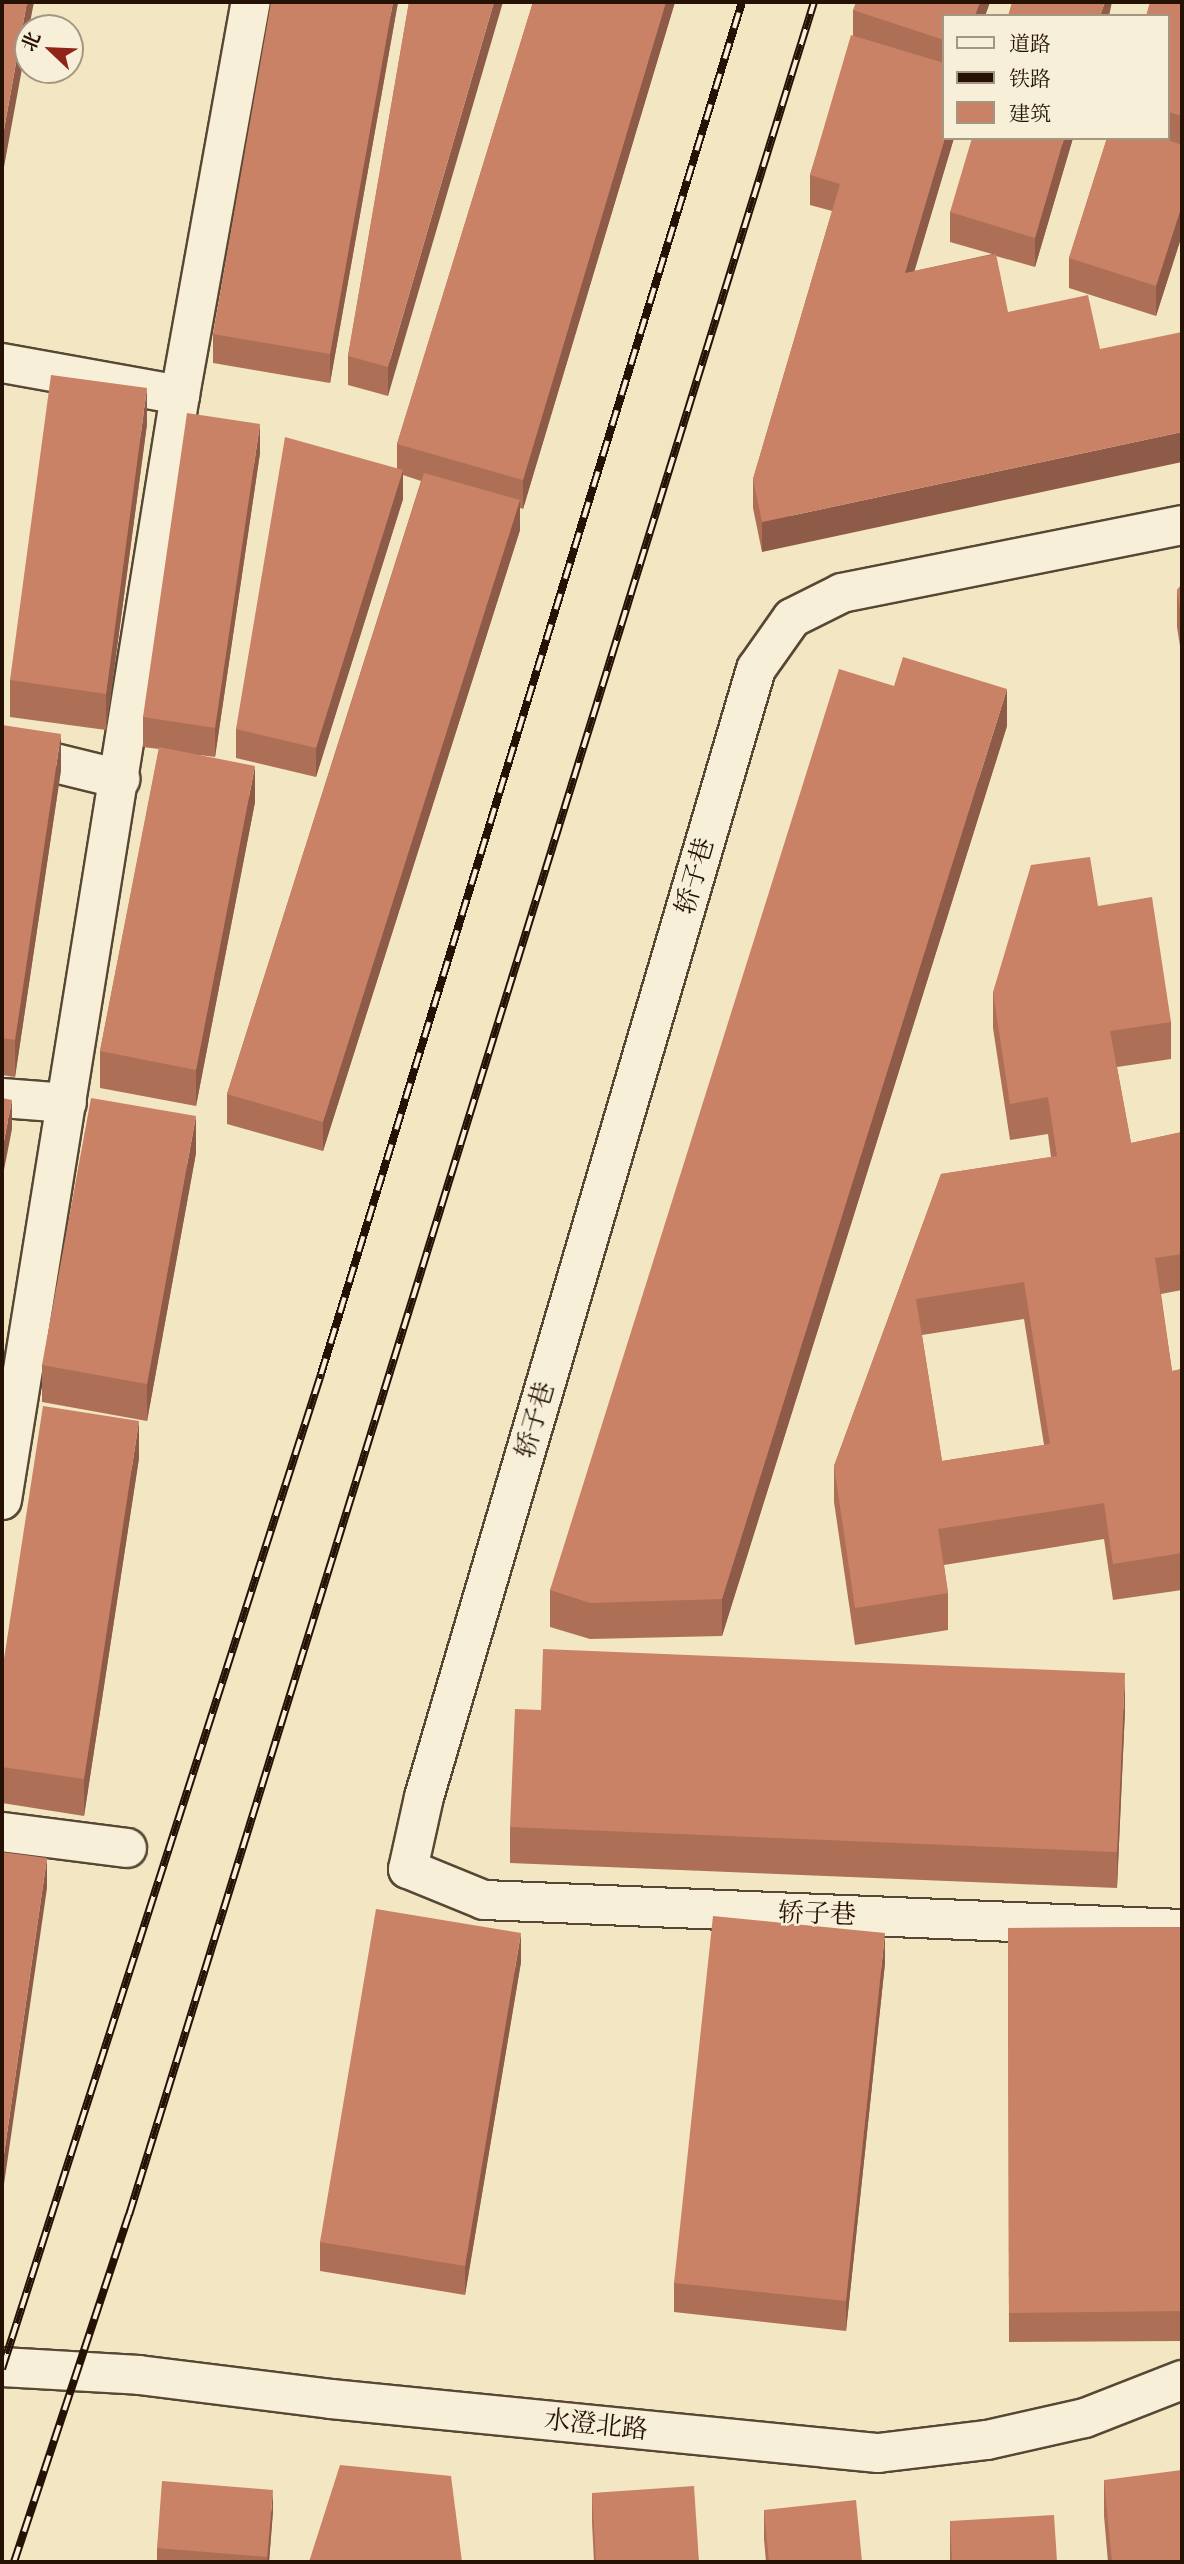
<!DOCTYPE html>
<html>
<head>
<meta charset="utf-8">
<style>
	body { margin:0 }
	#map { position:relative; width:1184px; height:2564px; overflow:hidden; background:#f3e6c3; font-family:Cardo,"Noto Serif SC",serif }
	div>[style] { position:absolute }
	.roads { filter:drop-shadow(2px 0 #584734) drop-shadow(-2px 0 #584734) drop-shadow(0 2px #584734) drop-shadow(0 -2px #584734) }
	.minor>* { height:38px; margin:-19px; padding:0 19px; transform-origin:19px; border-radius:19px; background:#f7efd8 }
	.rail>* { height:8px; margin-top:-4px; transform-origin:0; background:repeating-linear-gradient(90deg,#f7efd8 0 16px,#251205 0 32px); box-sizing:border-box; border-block:2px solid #251205 }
	.wall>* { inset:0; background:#ad7057 }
	.shaded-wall>* { inset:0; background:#8d5b47 }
	.building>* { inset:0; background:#c98265 }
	span { translate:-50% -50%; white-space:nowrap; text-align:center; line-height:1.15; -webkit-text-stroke:5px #f7efd8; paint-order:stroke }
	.street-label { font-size:26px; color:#251205 }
	.frame { position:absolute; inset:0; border:4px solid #251205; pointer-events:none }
	.legend { position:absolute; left:942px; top:14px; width:228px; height:126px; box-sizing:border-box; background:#f7efd8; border:2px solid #a39784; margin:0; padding:9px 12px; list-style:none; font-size:21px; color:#251205 }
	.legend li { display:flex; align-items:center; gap:14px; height:35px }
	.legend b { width:35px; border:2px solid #a39784 }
	.north { position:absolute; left:14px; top:14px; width:70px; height:70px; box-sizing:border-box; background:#f7efd8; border:2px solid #a39784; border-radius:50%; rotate:293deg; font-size:19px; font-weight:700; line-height:28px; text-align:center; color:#251205 }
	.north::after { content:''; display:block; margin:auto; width:24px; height:32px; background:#8f2418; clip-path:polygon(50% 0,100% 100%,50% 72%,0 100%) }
</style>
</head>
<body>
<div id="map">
	<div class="roads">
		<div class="minor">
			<i style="left:2px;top:363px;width:181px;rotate:10.2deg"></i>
			<i style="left:180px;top:395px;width:399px;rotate:-79.8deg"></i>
			<i style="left:1182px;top:525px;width:347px;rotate:168.7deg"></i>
			<i style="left:842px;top:593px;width:56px;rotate:153.4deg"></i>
			<i style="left:792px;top:618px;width:62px;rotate:125.2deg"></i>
			<i style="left:756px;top:669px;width:1176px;rotate:106.4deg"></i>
			<i style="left:424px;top:1797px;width:74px;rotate:102.5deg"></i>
			<i style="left:408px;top:1869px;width:82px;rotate:22.2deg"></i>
			<i style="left:484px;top:1900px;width:699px;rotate:2.38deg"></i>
			<i style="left:2px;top:750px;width:122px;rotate:13.8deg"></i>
			<i style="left:2px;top:1098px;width:65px;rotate:4.4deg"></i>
			<i style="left:2px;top:1500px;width:1119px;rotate:-80.85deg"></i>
			<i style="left:2px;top:1832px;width:126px;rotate:7.3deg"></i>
			<i style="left:2px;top:2367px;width:137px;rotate:3.3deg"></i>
			<i style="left:139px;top:2375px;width:193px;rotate:7.1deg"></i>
			<i style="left:331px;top:2399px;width:550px;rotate:5.64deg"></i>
			<i style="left:878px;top:2453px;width:110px;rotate:-6.8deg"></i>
			<i style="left:987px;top:2440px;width:100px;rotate:-12.7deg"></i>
			<i style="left:1085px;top:2418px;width:104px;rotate:-21.4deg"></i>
		</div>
	</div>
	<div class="rail">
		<i style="left:2px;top:2369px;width:1045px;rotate:-72.22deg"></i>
		<i style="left:321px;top:1374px;width:1435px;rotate:-72.94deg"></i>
		<i style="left:14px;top:2562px;width:366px;rotate:-71.7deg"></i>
		<i style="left:129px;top:2215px;width:2317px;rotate:-72.8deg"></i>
	</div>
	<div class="wall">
		<i style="clip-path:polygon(398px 2px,330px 383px,213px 363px,213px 334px)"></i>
		<i style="clip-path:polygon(409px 2px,388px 396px,348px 385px,348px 356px)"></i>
		<i style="clip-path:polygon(533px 2px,675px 2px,523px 509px,520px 508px,520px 530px,323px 1151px,227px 1124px,227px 1094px,421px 481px,403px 475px,403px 499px,316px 777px,236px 758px,236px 729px,397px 468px,397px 444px)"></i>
		<i style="clip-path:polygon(990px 2px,985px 16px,944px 16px,944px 138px,954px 138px,914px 271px,992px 254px,950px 242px,950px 212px,1073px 138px,1035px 267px,996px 256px,762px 552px,753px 508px,753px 479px,832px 211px,810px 205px,810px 175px,853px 36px,853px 10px)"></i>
		<i style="clip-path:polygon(1182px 2px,1182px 235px,1156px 316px,1069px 288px,1069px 258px,1107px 138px,1168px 138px,1168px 16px)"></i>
		<i style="clip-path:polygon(147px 424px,106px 730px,10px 717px,10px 680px)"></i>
		<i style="clip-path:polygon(260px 453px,215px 757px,200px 755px,255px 802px,196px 1106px,100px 1088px,100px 1051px,159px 749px,143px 747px,143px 717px)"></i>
		<i style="clip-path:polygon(1182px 584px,1182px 659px,1177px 627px,1177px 590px)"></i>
		<i style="clip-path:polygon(2px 725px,61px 770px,15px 1077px,2px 1075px)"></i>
		<i style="clip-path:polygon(1007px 726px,722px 1636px,590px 1639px,550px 1627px,550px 1590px)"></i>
		<i style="clip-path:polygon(evenodd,1098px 906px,1171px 1022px,1171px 1059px,1117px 1067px,1131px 1143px,1182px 1132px,1182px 1290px,1161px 1294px,1172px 1371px,1182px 1369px,1182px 1590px,1113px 1600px,1104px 1539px,944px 1565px,948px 1593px,948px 1630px,855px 1645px,834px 1502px,834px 1466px,941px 1174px,1051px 1157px,1048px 1134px,1010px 1140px,993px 1028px,993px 992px,1098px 906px,1024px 1319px,1044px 1445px,942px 1461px,922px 1335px,1024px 1319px)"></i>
		<i style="clip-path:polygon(196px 1153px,147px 1421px,42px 1402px,42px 1365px)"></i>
		<i style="clip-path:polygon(139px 1458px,84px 1816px,2px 1803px,2px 1672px)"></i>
		<i style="clip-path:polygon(541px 1710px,1125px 1710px,1117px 1888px,510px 1863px,510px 1827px)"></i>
		<i style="clip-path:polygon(1182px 1927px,1182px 2341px,1009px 2342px,1008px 1928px)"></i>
		<i style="clip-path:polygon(521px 1962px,465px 2295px,320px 2271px,320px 2242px)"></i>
		<i style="clip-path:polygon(885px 1963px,846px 2331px,674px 2312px,674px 2283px)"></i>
		<i style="clip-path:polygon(1104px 2480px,1182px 2562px,1108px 2562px,1104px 2516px)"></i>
		<i style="clip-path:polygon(592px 2493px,699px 2562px,594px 2562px,592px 2522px)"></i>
		<i style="clip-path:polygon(764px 2510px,862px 2562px,766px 2562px,764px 2539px)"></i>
		<i style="clip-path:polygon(273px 2511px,269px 2562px,157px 2562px,157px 2548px)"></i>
		<i style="clip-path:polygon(950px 2521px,1057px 2562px,950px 2562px)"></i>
	</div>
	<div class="shaded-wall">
		<i style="clip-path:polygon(27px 2px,34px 2px,29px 28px,28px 28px,28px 36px,2px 178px,2px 141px)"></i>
		<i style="clip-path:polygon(393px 2px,398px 2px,330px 383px,330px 354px)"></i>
		<i style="clip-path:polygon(494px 2px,503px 2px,388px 396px,388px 367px)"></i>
		<i style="clip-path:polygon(666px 2px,675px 2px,523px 509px,523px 480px)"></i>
		<i style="clip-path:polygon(980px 2px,990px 2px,985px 16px,975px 16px)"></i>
		<i style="clip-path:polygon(1105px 2px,1112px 2px,1109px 16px,1100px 16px)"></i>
		<i style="clip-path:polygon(945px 138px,954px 138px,905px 303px,905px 273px)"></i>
		<i style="clip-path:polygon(1064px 138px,1073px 138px,1035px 267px,1035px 238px)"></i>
		<i style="clip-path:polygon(1182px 205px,1182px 235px,1156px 316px,1156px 286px)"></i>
		<i style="clip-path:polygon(147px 388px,147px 424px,106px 730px,106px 694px)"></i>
		<i style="clip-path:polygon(260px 424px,260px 453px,215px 757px,215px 728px)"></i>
		<i style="clip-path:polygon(1182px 432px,1182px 462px,762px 552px,762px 522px)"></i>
		<i style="clip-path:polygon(403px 470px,403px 499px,316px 777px,316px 748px)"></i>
		<i style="clip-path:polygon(520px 500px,520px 530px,323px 1151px,323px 1122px)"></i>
		<i style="clip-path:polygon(1007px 689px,1007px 726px,722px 1636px,722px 1599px)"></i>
		<i style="clip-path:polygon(61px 734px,61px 770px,15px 1077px,15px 1040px)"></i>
		<i style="clip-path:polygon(255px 766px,255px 802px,196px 1106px,196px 1070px)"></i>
		<i style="clip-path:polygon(12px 1100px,12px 1129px,2px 1180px,2px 1151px)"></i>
		<i style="clip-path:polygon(196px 1116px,196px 1153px,147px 1421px,147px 1384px)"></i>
		<i style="clip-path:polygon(139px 1421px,139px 1458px,84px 1816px,84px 1779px)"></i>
		<i style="clip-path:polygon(1125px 1673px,1125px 1710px,1117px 1888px,1117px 1852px)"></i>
		<i style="clip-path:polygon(47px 1858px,47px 1888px,2px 2198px,2px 2168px)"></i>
		<i style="clip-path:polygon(521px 1933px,521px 1962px,465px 2295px,465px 2266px)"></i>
		<i style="clip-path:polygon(885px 1933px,885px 1963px,846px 2331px,846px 2301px)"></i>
		<i style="clip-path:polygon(273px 2490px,273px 2511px,269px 2562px,267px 2562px)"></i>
	</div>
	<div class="building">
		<i style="clip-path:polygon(2px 2px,27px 2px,2px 141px)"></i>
		<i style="clip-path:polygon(271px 2px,393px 2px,330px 354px,213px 334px)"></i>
		<i style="clip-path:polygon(409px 2px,494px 2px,388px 367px,348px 356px)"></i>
		<i style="clip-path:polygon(533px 2px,666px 2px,523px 480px,397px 444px)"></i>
		<i style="clip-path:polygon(856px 2px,980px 2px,975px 16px,944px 16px,944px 40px,853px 10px)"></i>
		<i style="clip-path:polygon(1012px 2px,1105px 2px,1100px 16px,1008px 16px)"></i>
		<i style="clip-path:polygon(1150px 2px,1182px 2px,1182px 116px,1168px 112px,1168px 16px,1146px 16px)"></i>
		<i style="clip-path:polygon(851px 35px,944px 63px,945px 138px,905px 273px,996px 254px,1008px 312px,1088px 295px,1100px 349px,1182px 332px,1182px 432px,762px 522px,753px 479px,840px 184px,810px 175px)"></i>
		<i style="clip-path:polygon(972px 138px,1064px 138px,1035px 238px,950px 212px)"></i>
		<i style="clip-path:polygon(1107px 138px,1162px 138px,1182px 145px,1182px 205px,1156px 286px,1069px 258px)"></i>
		<i style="clip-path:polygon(51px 375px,147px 388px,106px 694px,10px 680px)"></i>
		<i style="clip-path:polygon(187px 413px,260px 424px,215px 728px,143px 717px)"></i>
		<i style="clip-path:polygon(285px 437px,403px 470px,316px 748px,236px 729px)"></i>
		<i style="clip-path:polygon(424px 473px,520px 500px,323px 1122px,227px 1094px)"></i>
		<i style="clip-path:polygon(1182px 584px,1182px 622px,1177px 590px)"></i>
		<i style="clip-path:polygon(903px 657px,1007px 689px,722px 1599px,590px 1603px,550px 1590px,839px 669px,894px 686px)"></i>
		<i style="clip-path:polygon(2px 725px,61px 734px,15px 1040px,2px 1038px)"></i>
		<i style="clip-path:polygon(159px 747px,255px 766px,196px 1070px,100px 1051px)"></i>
		<i style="clip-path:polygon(evenodd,1090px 857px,1098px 906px,1152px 897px,1171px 1022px,1110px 1031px,1131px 1143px,1182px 1132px,1182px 1254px,1155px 1258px,1172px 1371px,1182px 1369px,1182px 1483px,1180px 1484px,1182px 1501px,1182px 1553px,1113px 1564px,1104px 1503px,938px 1529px,948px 1593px,855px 1608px,834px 1466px,941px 1174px,1057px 1156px,1048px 1097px,1010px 1104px,993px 992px,1031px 865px,1090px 857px,1024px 1282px,1050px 1444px,942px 1461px,916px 1299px,1024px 1282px)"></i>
		<i style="clip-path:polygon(2px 1098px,12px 1100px,2px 1151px)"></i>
		<i style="clip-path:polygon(91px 1098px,196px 1116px,147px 1384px,42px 1365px)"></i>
		<i style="clip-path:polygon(43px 1406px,139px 1421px,84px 1779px,2px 1767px,2px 1672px)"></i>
		<i style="clip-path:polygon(543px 1649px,1125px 1673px,1117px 1852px,510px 1827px,515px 1709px,541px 1710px)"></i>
		<i style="clip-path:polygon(2px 1852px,47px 1858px,2px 2168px)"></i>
		<i style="clip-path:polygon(376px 1909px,521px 1933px,465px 2266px,320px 2242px)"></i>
		<i style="clip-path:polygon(713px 1916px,885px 1933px,846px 2301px,674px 2283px)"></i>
		<i style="clip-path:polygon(1182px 1927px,1182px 2311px,1009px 2313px,1008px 1928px)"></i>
		<i style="clip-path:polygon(340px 2465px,451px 2476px,462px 2562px,309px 2562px)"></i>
		<i style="clip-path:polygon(1182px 2470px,1182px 2562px,1112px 2562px,1104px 2480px)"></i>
		<i style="clip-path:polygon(162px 2481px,273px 2490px,267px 2557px,157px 2548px)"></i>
		<i style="clip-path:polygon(694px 2486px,699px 2562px,596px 2562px,592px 2493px)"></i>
		<i style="clip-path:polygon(856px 2500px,862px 2562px,769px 2562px,764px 2510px)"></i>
		<i style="clip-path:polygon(1054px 2515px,1057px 2562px,952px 2562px,950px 2521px)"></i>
	</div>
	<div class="street-label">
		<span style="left:695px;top:876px;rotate:-74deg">轿子巷</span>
		<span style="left:535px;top:1420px;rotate:-74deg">轿子巷</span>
		<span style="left:817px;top:1914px;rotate:2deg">轿子巷</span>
		<span style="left:596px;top:2425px;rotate:6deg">水澄北路</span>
	</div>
	<div class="frame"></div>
	<ul class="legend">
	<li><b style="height:9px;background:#f7efd8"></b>道路</li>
	<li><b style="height:9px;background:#251205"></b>铁路</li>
	<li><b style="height:19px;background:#c98265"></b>建筑</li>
	</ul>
	<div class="north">北</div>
</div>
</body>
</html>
